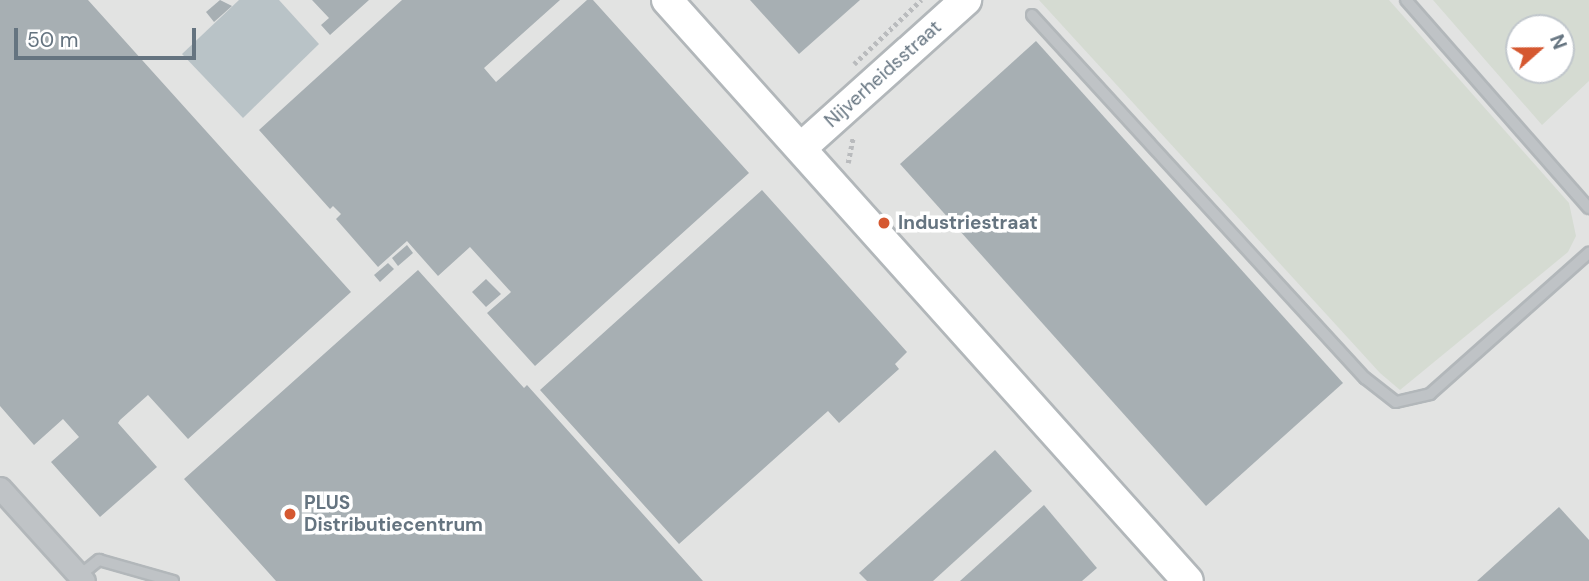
<!DOCTYPE html>
<html>
<head>
<meta charset="utf-8">
<style>
	body { margin:0 }
	#map { position:relative; width:1589px; height:581px; overflow:hidden; background:#f4f4f1; font-family:"DM Sans",sans-serif }
	div>[style] { position:absolute }
	.built>* { inset:0; background:#e2e3e2 }
	.green>* { inset:0; background:#d5dbd2 }
	.water>* { inset:0; background:#b9c3c7 }
	.building>* { inset:0; background:#a7afb3 }
	.path>* { height:4.5px; margin-top:-2.25px; transform-origin:0; background:repeating-linear-gradient(90deg,#b9bbbd 0 3.5px,transparent 0 7px) }
	.roads { filter:drop-shadow(2px 0 #b2b7ba) drop-shadow(-2px 0 #b2b7ba) drop-shadow(0 2px #b2b7ba) drop-shadow(0 -2px #b2b7ba) }
	.lane>* { height:10px; margin:-5px; padding:0 5px; transform-origin:5px; border-radius:5px; background:#bfc3c6 }
	.street>* { height:21px; margin:-10.5px; padding:0 10.5px; transform-origin:10.5px; border-radius:10.5px; background:#bfc3c6 }
	.secondary>* { height:30px; margin:-15px; padding:0 15px; transform-origin:15px; border-radius:15px; background:#fff }
	.dots>* { width:19px; height:19px; translate:-50% -50%; box-sizing:border-box; border:4px solid #fff; border-radius:50% }
	span { translate:-50% -50%; white-space:nowrap; text-align:center; line-height:1.15; -webkit-text-stroke:7px #fff; paint-order:stroke }
	.street-label { font-size:19px; color:#657480 }
	.poi-label { font-size:19px; color:#657480; font-weight:700 }
	.left { translate:0 -50%; text-align:left }
	.north { position:absolute; left:1505px; top:14px; width:70px; height:70px; box-sizing:border-box; background:#fff; border:2px solid #c1c7cc; border-radius:50%; rotate:69deg; font-size:19px; font-weight:700; line-height:28px; text-align:center; color:#657480 }
	.north::after { content:''; display:block; margin:auto; width:24px; height:32px; background:#d55830; clip-path:polygon(50% 0,100% 100%,50% 72%,0 100%) }
	.scale { position:absolute; left:14px; top:28px; width:182px; height:32px; box-sizing:border-box; border:4px solid #657480; border-top:0; padding-left:9px; font-size:21px; line-height:24px; white-space:nowrap; color:#657480; -webkit-text-stroke:5px #fff; paint-order:stroke }
</style>
</head>
<body>
<div id="map">
	<div class="built">
		<i style="clip-path:polygon(evenodd,0 0,1589px 0,1589px 581px,0 581px,0 0,1519px 28px,1561px 28px,1561px 70px,1519px 70px,1519px 28px)"></i>
	</div>
	<div class="green">
		<i style="clip-path:polygon(1039px 0,1389px 0,1569px 203px,1576px 236px,1568px 252px,1400px 390px,1380px 373px)"></i>
		<i style="clip-path:polygon(evenodd,1433px 0,1589px 0,1589px 81px,1542px 125px,1433px 0,1561px 28px,1561px 70px,1519px 70px,1519px 28px,1561px 28px)"></i>
	</div>
	<div class="water">
		<i style="clip-path:polygon(239px 0,279px 0,319px 44px,243px 118px,182px 54px)"></i>
	</div>
	<div class="building">
		<i style="clip-path:polygon(0 0,88px 0,351px 292px,188px 439px,148px 395px,120px 420px,118px 423px,157px 467px,100px 517px,51px 462px,79px 437px,63px 419px,34px 445px,0 406px)"></i>
		<i style="clip-path:polygon(220px 0,232px 6px,214px 22px,206px 12px)"></i>
		<i style="clip-path:polygon(312px 0,369px 0,330px 35px,321px 25px,329px 18px)"></i>
		<i style="clip-path:polygon(402px 0,560px 0,484px 68px,496px 82px,587px 0,593px 0,749px 173px,535px 366px,487px 313px,511px 292px,470px 247px,438px 276px,407px 241px,378px 267px,336px 219px,341px 214px,333px 206px,330px 209px,259px 130px)"></i>
		<i style="clip-path:polygon(750px 0,860px 0,799px 54px)"></i>
		<i style="clip-path:polygon(1036px 41px,1343px 383px,1206px 506px,900px 164px)"></i>
		<i style="clip-path:polygon(762px 190px,907px 352px,895px 364px,899px 369px,839px 423px,828px 411px,679px 544px,540px 390px)"></i>
		<i style="clip-path:polygon(407px 245px,413px 253px,398px 266px,392px 258px)"></i>
		<i style="clip-path:polygon(388px 263px,394px 269px,380px 282px,374px 275px)"></i>
		<i style="clip-path:polygon(418px 270px,524px 388px,527px 385px,703px 581px,276px 581px,184px 479px)"></i>
		<i style="clip-path:polygon(486px 279px,501px 294px,486px 307px,472px 292px)"></i>
		<i style="clip-path:polygon(995px 450px,1032px 491px,933px 581px,867px 581px,859px 573px)"></i>
		<i style="clip-path:polygon(1044px 505px,1097px 568px,1082px 581px,960px 581px)"></i>
		<i style="clip-path:polygon(1559px 507px,1589px 540px,1589px 581px,1477px 581px)"></i>
	</div>
	<div class="path">
		<i style="left:854px;top:64px;width:93px;rotate:-43.7deg"></i>
		<i style="left:848px;top:163px;width:26px;rotate:-79deg"></i>
	</div>
	<div class="roads">
		<div class="lane">
			<i style="left:1406px;top:0;width:277px;rotate:48.7deg"></i>
			<i style="left:1032px;top:15px;width:493px;rotate:47.5deg"></i>
			<i style="left:1365px;top:378px;width:39px;rotate:38deg"></i>
			<i style="left:1396px;top:402px;width:35px;rotate:-13deg"></i>
			<i style="left:1430px;top:394px;width:213px;rotate:-41.6deg"></i>
			<i style="left:79px;top:576px;width:26px;rotate:-39deg"></i>
			<i style="left:99px;top:560px;width:77px;rotate:15.8deg"></i>
		</div>
		<div class="street">
			<i style="left:0;top:488px;width:125px;rotate:47.9deg"></i>
		</div>
		<div class="secondary">
			<i style="left:667px;top:0;width:780px;rotate:48.12deg"></i>
			<i style="left:801px;top:148px;width:222px;rotate:-41.9deg"></i>
		</div>
	</div>
	<div class="dots">
		<i style="left:884px;top:223px;background:#d55830"></i>
		<i style="left:290px;top:514px;background:#d55830"></i>
	</div>
	<div class="street-label">
		<span style="left:883px;top:74px;rotate:-42deg">Nijverheidsstraat</span>
	</div>
	<div class="poi-label">
		<span class="left" style="left:898px;top:223px">Industriestraat</span>
		<span class="left" style="left:304px;top:514px">PLUS<br>Distributiecentrum</span>
	</div>
	<div class="north">N</div>
	<div class="scale">50 m</div>
</div>
</body>
</html>
